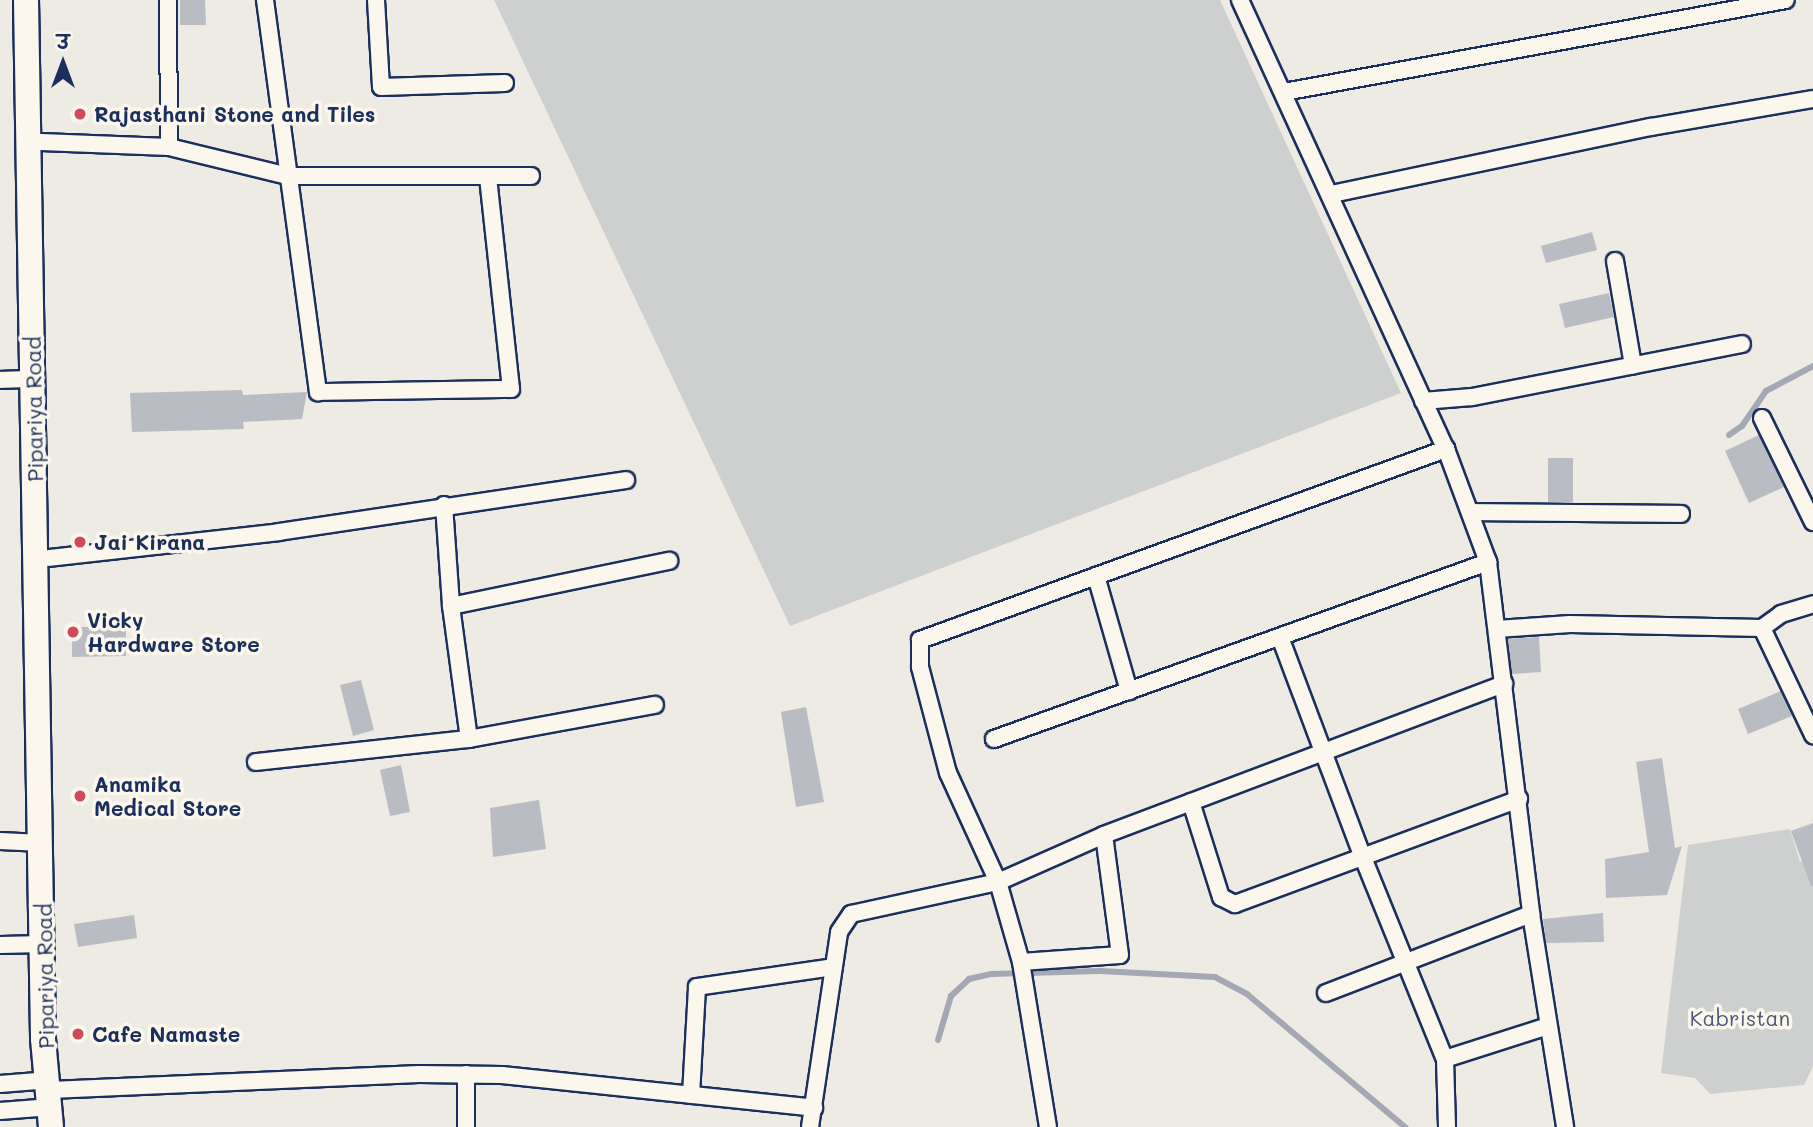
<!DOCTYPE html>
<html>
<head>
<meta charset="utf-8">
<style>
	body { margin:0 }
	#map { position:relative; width:1813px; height:1127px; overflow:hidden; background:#eeebe4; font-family:Mali,"Playpen Sans Deva",sans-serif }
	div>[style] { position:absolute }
	.green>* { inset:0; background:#cecfcf }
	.stream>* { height:6px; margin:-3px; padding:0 3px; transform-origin:3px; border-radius:3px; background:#a3a8b4 }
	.building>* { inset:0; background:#b9bcc3 }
	.roads { filter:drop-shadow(2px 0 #1b2f5e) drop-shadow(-2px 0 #1b2f5e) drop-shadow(0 2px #1b2f5e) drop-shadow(0 -2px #1b2f5e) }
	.street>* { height:16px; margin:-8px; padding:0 8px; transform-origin:8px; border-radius:8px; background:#fbf7ec }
	.primary>* { height:24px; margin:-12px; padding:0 12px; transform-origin:12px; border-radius:12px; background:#fbf7ec }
	.dots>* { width:19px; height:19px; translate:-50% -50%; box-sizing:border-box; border:4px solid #fbf7ec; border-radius:50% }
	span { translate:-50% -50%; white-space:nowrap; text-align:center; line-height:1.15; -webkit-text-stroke:7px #fbf7ec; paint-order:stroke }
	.poi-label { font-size:21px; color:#1b2f5e; font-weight:700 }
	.left { translate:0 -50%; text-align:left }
	.street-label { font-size:21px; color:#1b2f5e }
	.park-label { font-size:21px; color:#48577a }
	.north { position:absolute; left:28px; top:28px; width:70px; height:70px; -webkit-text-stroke:5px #fbf7ec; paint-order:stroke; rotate:0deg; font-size:19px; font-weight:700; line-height:28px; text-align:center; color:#1b2f5e }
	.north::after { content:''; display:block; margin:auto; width:24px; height:32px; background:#1b2f5e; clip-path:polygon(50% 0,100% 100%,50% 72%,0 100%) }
</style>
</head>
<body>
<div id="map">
	<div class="green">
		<i style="clip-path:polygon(494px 0,1220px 0,1401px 393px,790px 626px)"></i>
		<i style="clip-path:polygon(1790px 829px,1800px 862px,1813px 859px,1813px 1066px,1804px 1085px,1710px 1094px,1695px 1078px,1661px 1073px,1688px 845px)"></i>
	</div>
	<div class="stream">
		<i style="left:1729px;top:435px;width:16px;rotate:-35deg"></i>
		<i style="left:1742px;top:426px;width:42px;rotate:-55.6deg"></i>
		<i style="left:1766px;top:391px;width:53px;rotate:-28deg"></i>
		<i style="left:938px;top:1040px;width:46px;rotate:-73.5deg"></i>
		<i style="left:951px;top:996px;width:25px;rotate:-43deg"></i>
		<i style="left:969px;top:979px;width:23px;rotate:-13deg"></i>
		<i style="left:991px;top:974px;width:109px;rotate:-1.6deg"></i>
		<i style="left:1100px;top:971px;width:115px;rotate:3deg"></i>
		<i style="left:1215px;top:977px;width:36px;rotate:28deg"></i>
		<i style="left:1247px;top:994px;width:207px;rotate:40.1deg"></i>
	</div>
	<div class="building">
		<i style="clip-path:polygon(180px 0,205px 0,206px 25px,180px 25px)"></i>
		<i style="clip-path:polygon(1592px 232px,1597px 250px,1546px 263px,1541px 246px)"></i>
		<i style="clip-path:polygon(1609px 293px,1614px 317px,1565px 328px,1559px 304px)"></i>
		<i style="clip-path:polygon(242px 390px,243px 395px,307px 392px,302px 419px,243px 422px,244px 429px,132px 432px,130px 393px)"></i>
		<i style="clip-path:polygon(1759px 435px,1784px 487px,1749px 503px,1725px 451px)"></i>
		<i style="clip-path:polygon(1548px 458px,1573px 458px,1573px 502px,1548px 502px)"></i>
		<i style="clip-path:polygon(72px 627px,126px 627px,126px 656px,72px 657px)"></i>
		<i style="clip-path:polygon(1539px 637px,1541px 672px,1512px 674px,1508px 639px)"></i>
		<i style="clip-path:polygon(361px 680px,374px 730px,353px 736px,340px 685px)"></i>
		<i style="clip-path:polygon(1781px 691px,1792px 716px,1748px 734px,1738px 709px)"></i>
		<i style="clip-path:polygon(806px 707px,824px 802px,796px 807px,781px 712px)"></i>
		<i style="clip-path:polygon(1662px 758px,1675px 848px,1682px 846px,1667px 895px,1606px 898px,1605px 859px,1649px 852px,1636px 762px)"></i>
		<i style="clip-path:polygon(401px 765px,410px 812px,390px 816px,380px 770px)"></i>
		<i style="clip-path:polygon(539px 800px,546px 849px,493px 857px,490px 808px)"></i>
		<i style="clip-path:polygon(1813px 823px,1813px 886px,1811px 886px,1791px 831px)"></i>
		<i style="clip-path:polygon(1603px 913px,1604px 942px,1546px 943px,1543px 919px)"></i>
		<i style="clip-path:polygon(134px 915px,137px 938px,78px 947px,74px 924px)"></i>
	</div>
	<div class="roads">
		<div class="street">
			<i style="left:168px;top:0;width:147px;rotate:89.6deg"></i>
			<i style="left:265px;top:0;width:396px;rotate:82.3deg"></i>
			<i style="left:318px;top:392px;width:193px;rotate:-0.9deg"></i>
			<i style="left:511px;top:389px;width:214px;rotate:-96.2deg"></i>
			<i style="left:376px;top:0;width:87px;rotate:86.7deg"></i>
			<i style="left:381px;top:87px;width:124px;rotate:-1.8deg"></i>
			<i style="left:1240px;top:0;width:494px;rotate:65.4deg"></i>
			<i style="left:1446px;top:449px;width:121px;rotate:69.6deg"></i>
			<i style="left:1488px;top:562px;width:355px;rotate:83deg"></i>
			<i style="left:1531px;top:914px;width:216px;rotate:80.9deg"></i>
			<i style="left:1284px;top:92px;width:510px;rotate:-10.39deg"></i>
			<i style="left:41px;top:142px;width:128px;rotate:2.2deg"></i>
			<i style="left:169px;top:147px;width:122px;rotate:13.7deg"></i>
			<i style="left:288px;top:176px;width:243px"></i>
			<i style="left:1332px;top:194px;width:326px;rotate:-11.9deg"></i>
			<i style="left:1651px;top:127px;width:164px;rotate:-9.8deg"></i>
			<i style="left:1615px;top:261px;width:106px;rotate:80.2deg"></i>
			<i style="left:0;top:380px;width:34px;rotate:-2deg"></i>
			<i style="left:1423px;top:401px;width:49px;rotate:-4.7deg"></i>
			<i style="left:1472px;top:397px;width:275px;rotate:-11.1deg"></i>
			<i style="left:1762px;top:418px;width:116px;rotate:63.9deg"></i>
			<i style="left:444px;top:505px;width:101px;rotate:86deg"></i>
			<i style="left:451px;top:606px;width:134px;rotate:82.3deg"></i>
			<i style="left:1472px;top:512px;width:209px;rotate:0.5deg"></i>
			<i style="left:49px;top:558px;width:231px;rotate:-6.4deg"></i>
			<i style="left:279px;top:532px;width:351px;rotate:-8.5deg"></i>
			<i style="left:1096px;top:576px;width:120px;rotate:74deg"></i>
			<i style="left:451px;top:606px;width:223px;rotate:-11.7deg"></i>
			<i style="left:1762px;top:628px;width:119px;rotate:64.5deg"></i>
			<i style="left:1497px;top:629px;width:73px;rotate:-3.9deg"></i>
			<i style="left:1570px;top:624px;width:192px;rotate:1.2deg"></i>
			<i style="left:1762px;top:628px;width:24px;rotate:-36deg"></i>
			<i style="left:1781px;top:614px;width:34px;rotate:-17deg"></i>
			<i style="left:1280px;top:637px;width:238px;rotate:69.4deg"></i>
			<i style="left:1364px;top:860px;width:215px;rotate:67.9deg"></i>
			<i style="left:1445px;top:1059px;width:68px;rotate:88.3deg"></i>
			<i style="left:994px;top:739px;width:525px;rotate:-19.71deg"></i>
			<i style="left:256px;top:762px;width:214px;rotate:-6.2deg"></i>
			<i style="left:469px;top:739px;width:189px;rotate:-10.4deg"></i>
			<i style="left:1191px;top:802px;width:100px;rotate:72.5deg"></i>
			<i style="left:1221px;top:897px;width:16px;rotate:27deg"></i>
			<i style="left:1235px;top:904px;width:303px;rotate:-20.3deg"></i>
			<i style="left:0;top:841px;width:42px;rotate:2.7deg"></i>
			<i style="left:0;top:945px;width:43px;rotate:-1.3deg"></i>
			<i style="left:1021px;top:962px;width:99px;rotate:-4deg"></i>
			<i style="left:1120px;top:955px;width:121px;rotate:-97.6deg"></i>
			<i style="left:1326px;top:993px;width:220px;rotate:-21.1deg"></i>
			<i style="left:1445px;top:1059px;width:108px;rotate:-17.8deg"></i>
			<i style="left:466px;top:1074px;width:53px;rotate:90deg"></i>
			<i style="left:0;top:1084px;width:50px;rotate:-4.6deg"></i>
			<i style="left:50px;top:1090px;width:369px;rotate:-2.5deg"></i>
			<i style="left:419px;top:1074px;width:83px;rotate:0.7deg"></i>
			<i style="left:502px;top:1075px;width:314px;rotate:6deg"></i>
			<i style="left:691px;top:1095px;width:108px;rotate:-86.8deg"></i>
			<i style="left:697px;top:987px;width:138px;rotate:-8.3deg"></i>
			<i style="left:0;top:1111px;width:51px;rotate:-4.5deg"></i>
			<i style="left:810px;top:1127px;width:197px;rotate:-81.5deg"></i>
			<i style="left:839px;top:932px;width:22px;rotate:-56deg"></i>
			<i style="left:851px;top:914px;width:150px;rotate:-12.3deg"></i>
			<i style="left:998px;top:882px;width:116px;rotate:-23.9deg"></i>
			<i style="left:1104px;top:835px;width:428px;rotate:-20.7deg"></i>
			<i style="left:1048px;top:1127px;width:167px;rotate:-99.3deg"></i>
			<i style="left:1021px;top:962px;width:83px;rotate:-106deg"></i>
			<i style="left:998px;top:882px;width:120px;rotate:-114.6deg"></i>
			<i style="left:948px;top:773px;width:110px;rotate:-104.8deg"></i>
			<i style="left:920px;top:667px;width:27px;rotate:-90deg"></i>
			<i style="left:920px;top:640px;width:560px;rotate:-19.96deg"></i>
		</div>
		<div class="primary">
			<i style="left:26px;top:0;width:1039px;rotate:89.06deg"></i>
			<i style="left:43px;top:1039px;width:88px;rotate:84.8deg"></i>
		</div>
	</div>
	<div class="dots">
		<i style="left:80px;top:114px;background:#d1495b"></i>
		<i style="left:80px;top:542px;background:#d1495b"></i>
		<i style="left:73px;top:632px;background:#d1495b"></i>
		<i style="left:80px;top:796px;background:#d1495b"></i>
		<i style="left:78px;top:1034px;background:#d1495b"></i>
	</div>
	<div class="poi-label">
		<span class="left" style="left:94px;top:114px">Rajasthani Stone and Tiles</span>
		<span class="left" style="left:94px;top:542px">Jai Kirana</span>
		<span class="left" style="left:87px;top:632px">Vicky<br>Hardware Store</span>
		<span class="left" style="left:94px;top:796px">Anamika<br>Medical Store</span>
		<span class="left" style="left:92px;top:1034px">Cafe Namaste</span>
	</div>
	<div class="street-label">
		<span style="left:34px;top:409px;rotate:-91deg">Pipariya Road</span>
		<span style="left:45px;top:976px;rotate:-91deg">Pipariya Road</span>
	</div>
	<div class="park-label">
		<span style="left:1740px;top:1018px">Kabristan</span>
	</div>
	<div class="north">उ</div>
</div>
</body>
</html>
